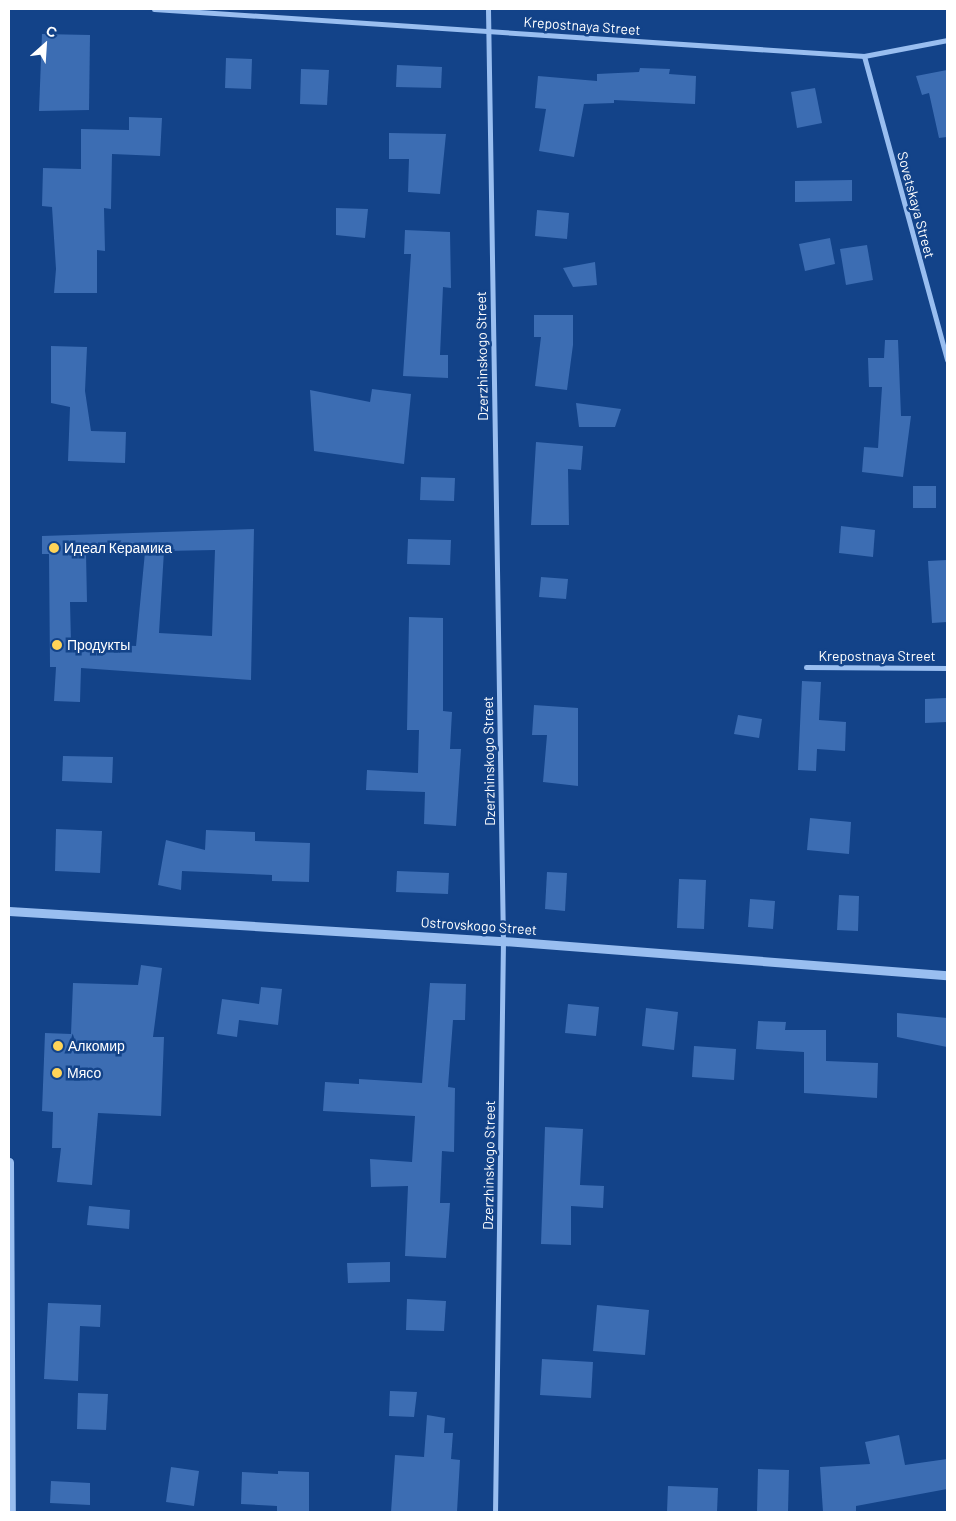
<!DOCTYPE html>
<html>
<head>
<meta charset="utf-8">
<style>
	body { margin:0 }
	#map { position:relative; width:956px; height:1521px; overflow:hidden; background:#134389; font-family:Barlow,sans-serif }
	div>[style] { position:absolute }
	.building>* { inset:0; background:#3c6db3 }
	.minor>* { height:5px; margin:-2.5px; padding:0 2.5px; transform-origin:2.5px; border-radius:2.5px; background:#99bef0 }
	.tertiary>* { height:9px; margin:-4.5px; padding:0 4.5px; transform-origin:4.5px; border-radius:4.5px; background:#99bef0 }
	.dots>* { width:14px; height:14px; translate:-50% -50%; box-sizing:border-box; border:2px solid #134389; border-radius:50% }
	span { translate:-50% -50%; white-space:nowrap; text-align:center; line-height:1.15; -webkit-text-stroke:5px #134389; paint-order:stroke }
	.street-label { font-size:14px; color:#fff }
	.poi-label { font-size:14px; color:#fff }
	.left { translate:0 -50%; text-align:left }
	.frame { position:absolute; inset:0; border:10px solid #fff; pointer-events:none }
	.north { position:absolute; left:20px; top:20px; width:50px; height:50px; -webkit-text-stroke:4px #134389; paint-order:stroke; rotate:26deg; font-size:14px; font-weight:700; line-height:20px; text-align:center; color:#fff }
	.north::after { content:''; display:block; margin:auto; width:18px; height:22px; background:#fff; clip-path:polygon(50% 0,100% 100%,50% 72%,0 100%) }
</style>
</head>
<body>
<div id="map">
	<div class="building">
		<i style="clip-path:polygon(42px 34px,90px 35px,89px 110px,39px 111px)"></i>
		<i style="clip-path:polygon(226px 58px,252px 59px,251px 89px,225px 88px)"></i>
		<i style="clip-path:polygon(397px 65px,442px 67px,441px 88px,396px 87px)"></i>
		<i style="clip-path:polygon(640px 68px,670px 69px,669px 74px,696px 76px,695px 104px,614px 100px,614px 103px,584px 104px,574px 157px,539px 151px,546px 109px,535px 108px,538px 76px,597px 81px,597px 74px,639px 72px)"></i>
		<i style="clip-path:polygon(301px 69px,329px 70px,327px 105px,300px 104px)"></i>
		<i style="clip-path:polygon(947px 70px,947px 137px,939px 138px,929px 93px,922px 95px,916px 76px)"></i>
		<i style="clip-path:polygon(815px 88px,822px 123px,797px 128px,791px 92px)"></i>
		<i style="clip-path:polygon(129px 117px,162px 118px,160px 156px,112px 154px,111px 209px,104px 208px,105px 251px,97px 250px,97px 293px,54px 293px,56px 269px,52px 207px,42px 206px,43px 168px,81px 169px,81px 129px,129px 130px)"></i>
		<i style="clip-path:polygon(389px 133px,446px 134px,440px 194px,408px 192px,409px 159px,389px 159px)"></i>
		<i style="clip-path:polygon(852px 180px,852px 201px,795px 202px,795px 181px)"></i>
		<i style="clip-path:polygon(336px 208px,368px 209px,365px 238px,336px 235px)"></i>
		<i style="clip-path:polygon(537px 210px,569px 213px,567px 239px,535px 236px)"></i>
		<i style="clip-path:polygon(405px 230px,450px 232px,451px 288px,443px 287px,440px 355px,448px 355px,448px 378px,403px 376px,411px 254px,404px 254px)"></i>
		<i style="clip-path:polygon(830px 238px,835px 264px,805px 271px,799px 244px)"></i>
		<i style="clip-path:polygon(867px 245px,873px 280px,846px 285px,840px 249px)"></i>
		<i style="clip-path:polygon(595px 262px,597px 285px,573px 287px,563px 268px)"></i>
		<i style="clip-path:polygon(534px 315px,573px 315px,573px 345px,567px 390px,535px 386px,541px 337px,534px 337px)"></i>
		<i style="clip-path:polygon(885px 340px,898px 340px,901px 416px,911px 416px,903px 477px,862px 472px,864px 447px,878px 448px,882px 387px,869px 387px,868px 358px,884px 358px)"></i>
		<i style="clip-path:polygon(51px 346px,87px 347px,85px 391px,91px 431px,126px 432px,125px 463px,68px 461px,70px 407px,51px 403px)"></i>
		<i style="clip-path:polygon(372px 389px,411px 394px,404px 464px,314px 451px,310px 390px,370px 402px)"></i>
		<i style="clip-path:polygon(576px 403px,621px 409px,615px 427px,579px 427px)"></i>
		<i style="clip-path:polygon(536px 442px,583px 446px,581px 470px,568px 469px,569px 525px,531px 525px)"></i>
		<i style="clip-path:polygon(421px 477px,455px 478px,454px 501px,420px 500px)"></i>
		<i style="clip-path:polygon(913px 486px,936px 486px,936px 508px,913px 508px)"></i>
		<i style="clip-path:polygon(841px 526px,875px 530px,873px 557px,839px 553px)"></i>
		<i style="clip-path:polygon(evenodd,254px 529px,251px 680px,81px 668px,80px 702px,54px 701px,56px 667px,50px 667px,49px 554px,42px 554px,42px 536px,254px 529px,215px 550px,212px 636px,159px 633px,164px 551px,215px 550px,254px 529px,145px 552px,136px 646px,71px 643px,70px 602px,87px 602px,86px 553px,145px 552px)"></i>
		<i style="clip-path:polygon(408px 539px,451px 540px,450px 565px,407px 564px)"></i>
		<i style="clip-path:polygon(947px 560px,947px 622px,932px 623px,928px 561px)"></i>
		<i style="clip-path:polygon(541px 577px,568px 579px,566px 599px,539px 597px)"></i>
		<i style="clip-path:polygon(409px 617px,443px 618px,443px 711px,452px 712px,450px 749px,461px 749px,456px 826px,424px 824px,425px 792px,366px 790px,367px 770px,418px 773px,419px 730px,407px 730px)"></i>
		<i style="clip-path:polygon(802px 681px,821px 682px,819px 720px,846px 722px,845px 751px,817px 749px,816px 771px,798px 770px)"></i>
		<i style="clip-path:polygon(946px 698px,947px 722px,925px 723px,925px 699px)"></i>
		<i style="clip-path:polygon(534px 705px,578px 708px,578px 786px,543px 782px,547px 735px,532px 735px)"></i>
		<i style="clip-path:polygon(738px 715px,762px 719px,759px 738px,734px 734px)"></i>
		<i style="clip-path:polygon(63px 756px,113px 757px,112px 783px,62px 781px)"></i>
		<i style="clip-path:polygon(810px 818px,851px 822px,849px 854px,807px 850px)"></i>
		<i style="clip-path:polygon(56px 829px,102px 831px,100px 873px,55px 871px)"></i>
		<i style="clip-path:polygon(206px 830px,255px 832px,255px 841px,310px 843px,309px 882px,272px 881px,272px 875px,182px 871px,181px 890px,158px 885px,166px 840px,205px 850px)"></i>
		<i style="clip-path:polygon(397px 871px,449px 873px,448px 894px,396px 892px)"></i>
		<i style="clip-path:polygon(547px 872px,567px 873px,565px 911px,545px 909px)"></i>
		<i style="clip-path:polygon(679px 879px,706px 880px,704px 929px,677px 928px)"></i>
		<i style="clip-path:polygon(839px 895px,859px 896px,858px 931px,837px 930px)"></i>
		<i style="clip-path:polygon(750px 899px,775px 901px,773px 929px,748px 927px)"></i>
		<i style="clip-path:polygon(141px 965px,162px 968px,153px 1037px,164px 1037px,161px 1116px,98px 1113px,92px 1185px,57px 1182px,61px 1148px,52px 1148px,53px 1112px,42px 1111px,45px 1033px,71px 1034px,73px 983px,138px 985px)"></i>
		<i style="clip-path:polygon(430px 983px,466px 984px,465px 1020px,453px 1020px,448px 1087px,455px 1088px,454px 1152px,442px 1151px,440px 1203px,450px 1203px,446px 1258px,405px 1256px,408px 1186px,371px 1187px,370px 1159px,412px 1162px,415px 1116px,323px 1111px,325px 1082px,359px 1084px,359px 1079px,422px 1083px)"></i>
		<i style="clip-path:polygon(261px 987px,282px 989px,278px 1025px,239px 1020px,237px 1037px,217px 1034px,222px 999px,259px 1004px)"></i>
		<i style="clip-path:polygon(568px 1004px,599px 1007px,596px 1036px,565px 1033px)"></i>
		<i style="clip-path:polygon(646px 1008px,678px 1012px,674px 1050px,642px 1046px)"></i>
		<i style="clip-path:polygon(897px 1013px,947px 1018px,947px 1047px,897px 1037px)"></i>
		<i style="clip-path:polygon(758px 1021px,786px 1022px,785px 1030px,826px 1030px,826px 1061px,878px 1063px,877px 1098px,804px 1093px,804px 1052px,756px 1049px)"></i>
		<i style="clip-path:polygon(694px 1046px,736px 1049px,734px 1080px,692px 1077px)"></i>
		<i style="clip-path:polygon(545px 1127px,583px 1129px,580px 1185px,604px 1186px,603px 1208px,571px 1206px,571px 1245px,541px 1244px)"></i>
		<i style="clip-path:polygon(89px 1206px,130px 1210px,129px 1229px,87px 1225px)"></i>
		<i style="clip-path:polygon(390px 1262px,390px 1282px,348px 1283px,347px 1263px)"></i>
		<i style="clip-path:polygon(407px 1299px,446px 1301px,444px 1331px,406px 1330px)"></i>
		<i style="clip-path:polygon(48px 1303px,101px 1305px,100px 1327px,80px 1326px,78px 1381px,44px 1379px)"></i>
		<i style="clip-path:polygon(597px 1305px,649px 1310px,645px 1355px,593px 1351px)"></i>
		<i style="clip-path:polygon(542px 1359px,593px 1362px,591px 1398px,540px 1395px)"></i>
		<i style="clip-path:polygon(390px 1391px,417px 1392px,414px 1417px,389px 1416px)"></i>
		<i style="clip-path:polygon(78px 1393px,108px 1394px,106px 1430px,77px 1429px)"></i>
		<i style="clip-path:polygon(427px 1415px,445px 1418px,444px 1433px,453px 1433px,451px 1459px,460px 1460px,457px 1512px,391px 1512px,395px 1455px,424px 1457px)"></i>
		<i style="clip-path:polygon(899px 1435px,905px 1465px,947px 1459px,947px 1489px,856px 1506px,856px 1512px,823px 1512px,820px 1467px,870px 1464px,865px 1442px)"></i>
		<i style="clip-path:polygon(171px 1467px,199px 1471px,194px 1506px,166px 1502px)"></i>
		<i style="clip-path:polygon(758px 1469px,789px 1470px,788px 1512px,757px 1512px)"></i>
		<i style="clip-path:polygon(278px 1471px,309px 1472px,309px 1511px,277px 1511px,277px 1506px,241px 1504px,242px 1472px,278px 1474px)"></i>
		<i style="clip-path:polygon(51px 1481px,90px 1483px,90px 1505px,50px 1503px)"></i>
		<i style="clip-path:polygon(668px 1486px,718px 1488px,717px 1512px,667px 1512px)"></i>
	</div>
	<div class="minor">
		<i style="left:154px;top:9px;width:712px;rotate:3.79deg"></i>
		<i style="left:864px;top:56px;width:85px;rotate:-10.9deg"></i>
		<i style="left:488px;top:9px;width:932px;rotate:89.08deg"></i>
		<i style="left:503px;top:941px;width:571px;rotate:90.8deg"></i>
		<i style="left:864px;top:56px;width:315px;rotate:74.7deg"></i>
		<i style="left:806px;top:667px;width:141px;rotate:0.4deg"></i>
	</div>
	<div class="tertiary">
		<i style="left:9px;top:911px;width:495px;rotate:3.5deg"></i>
		<i style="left:503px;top:941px;width:445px;rotate:4.4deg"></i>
		<i style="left:9px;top:1162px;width:350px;rotate:89.7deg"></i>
	</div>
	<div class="dots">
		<i style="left:54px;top:548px;background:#ffd458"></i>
		<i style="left:57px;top:645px;background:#ffd458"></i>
		<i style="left:58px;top:1046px;background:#ffd458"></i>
		<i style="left:57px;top:1073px;background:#ffd458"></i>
	</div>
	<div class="street-label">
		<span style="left:582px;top:26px;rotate:4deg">Krepostnaya Street</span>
		<span style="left:916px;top:205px;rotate:75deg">Sovetskaya Street</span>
		<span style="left:482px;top:356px;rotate:-91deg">Dzerzhinskogo Street</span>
		<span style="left:877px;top:656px">Krepostnaya Street</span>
		<span style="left:489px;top:761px;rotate:-91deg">Dzerzhinskogo Street</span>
		<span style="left:479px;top:926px;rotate:4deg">Ostrovskogo Street</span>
		<span style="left:489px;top:1165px;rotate:-89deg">Dzerzhinskogo Street</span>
	</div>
	<div class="poi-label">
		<span class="left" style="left:64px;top:548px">Идеал Керамика</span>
		<span class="left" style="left:67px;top:645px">Продукты</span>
		<span class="left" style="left:68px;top:1046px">Алкомир</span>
		<span class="left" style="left:67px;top:1073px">Мясо</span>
	</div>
	<div class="frame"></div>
	<div class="north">С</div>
</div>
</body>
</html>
